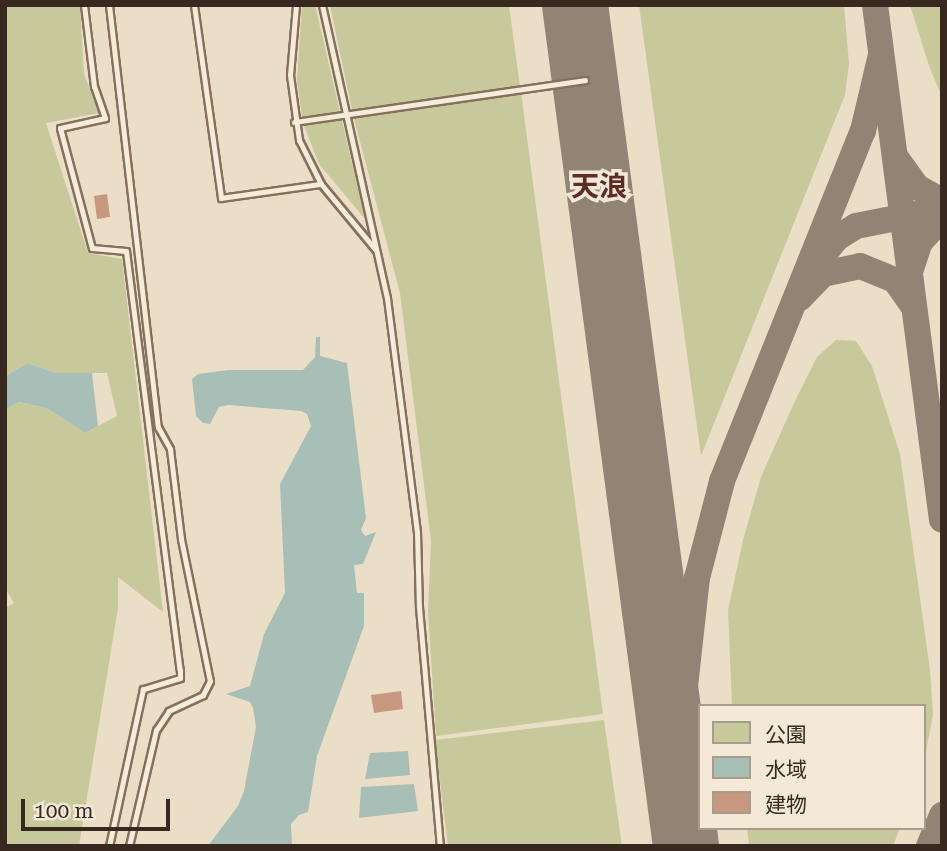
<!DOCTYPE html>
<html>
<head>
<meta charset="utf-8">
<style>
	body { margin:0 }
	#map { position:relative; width:947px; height:851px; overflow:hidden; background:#ebdec7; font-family:"Roboto Serif","Noto Sans JP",serif }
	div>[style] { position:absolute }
	.green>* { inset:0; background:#c7c99b }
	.water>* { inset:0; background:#a8bfb7 }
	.taxiway>* { height:26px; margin:-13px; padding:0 13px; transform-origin:13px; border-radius:13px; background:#918474 }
	.runway>* { height:66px; margin:-33px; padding:0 33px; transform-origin:33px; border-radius:33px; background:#918474 }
	.building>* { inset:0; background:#c7987f }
	.roads { filter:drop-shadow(2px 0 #85705d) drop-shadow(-2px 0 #85705d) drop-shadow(0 2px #85705d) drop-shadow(0 -2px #85705d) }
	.lane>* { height:5px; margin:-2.5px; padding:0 2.5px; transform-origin:2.5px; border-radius:2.5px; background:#f6ecd9 }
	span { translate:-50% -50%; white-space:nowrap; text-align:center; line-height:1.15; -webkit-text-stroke:7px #f3e9d6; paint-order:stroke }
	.quarter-label { font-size:28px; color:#602b23; font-weight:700 }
	.frame { position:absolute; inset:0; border:7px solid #372920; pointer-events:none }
	.legend { position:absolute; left:698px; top:704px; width:228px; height:126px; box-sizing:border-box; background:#f3e9d6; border:2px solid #a89c8d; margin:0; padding:9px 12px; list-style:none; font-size:21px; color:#372920 }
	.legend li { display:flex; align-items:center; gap:14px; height:35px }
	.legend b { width:35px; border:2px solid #a89c8d }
	.scale { position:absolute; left:21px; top:799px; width:149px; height:32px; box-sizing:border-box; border:4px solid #372920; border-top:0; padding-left:9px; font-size:21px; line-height:24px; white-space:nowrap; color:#372920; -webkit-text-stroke:5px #f3e9d6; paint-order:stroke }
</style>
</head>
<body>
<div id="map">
	<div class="green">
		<i style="clip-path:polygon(5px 5px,80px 5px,84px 74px,99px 113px,46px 123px,88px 253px,122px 259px,163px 612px,118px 577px,118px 608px,79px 846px,5px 846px,5px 608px,14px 603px,5px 588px,5px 410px,19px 402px,46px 408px,85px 433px,117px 416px,107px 373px,55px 373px,28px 363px,5px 376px)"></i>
		<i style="clip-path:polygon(302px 5px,315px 5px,365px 219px,319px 164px,303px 123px,297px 80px)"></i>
		<i style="clip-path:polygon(330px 5px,509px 5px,520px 87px,352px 110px)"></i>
		<i style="clip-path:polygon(639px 5px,844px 5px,849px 64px,845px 95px,701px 456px)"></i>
		<i style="clip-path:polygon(910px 5px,942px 5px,942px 97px,929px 66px)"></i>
		<i style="clip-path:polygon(521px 92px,603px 714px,436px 736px,428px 611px,431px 541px,400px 293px,353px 115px)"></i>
		<i style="clip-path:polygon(836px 340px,856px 341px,872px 366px,900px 454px,930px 670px,933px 715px,924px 762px,924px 706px,732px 706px,728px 610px,743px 540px,761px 477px,794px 403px,817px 357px)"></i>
		<i style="clip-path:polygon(604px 720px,622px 846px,448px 846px,435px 740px)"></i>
		<i style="clip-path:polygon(747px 828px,900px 828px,893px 846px,749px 846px)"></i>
	</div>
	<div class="water">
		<i style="clip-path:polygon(316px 337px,320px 337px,320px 356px,347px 363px,366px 518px,361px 530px,365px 536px,376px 532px,363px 564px,354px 565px,357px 593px,364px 593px,364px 626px,317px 756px,308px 812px,299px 815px,291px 824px,292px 846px,208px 846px,238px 806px,244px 791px,256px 727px,253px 708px,250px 702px,226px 694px,250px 686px,264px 634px,285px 593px,280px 484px,311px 426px,307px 414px,301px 411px,228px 405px,219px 407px,210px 424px,203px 423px,196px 416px,192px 379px,198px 374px,228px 370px,303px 370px,315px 357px)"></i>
		<i style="clip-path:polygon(28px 363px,55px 373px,92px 373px,98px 426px,85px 433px,46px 408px,19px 402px,5px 410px,5px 376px)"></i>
		<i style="clip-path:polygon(408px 751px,410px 775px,365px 779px,370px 753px)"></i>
		<i style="clip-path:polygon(414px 784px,418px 811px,359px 818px,361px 787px)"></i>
	</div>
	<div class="taxiway">
		<i style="left:875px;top:5px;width:519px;rotate:82.59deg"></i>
		<i style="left:896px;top:158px;width:36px;rotate:54deg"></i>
		<i style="left:917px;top:187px;width:29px;rotate:29deg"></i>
		<i style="left:819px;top:260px;width:28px;rotate:-51deg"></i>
		<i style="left:837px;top:238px;width:22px;rotate:-32deg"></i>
		<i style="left:856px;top:226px;width:88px;rotate:-11.2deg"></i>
		<i style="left:911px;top:269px;width:28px;rotate:-72deg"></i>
		<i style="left:920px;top:242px;width:33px;rotate:-47deg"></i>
		<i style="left:800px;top:298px;width:33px;rotate:-46deg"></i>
		<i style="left:823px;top:274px;width:38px;rotate:-12deg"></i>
		<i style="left:860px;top:266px;width:38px;rotate:22deg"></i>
		<i style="left:895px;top:280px;width:29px;rotate:55deg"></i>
		<i style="left:676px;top:768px;width:191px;rotate:-83.7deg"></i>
		<i style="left:697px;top:578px;width:100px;rotate:-75.5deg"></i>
		<i style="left:722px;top:481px;width:377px;rotate:-68.1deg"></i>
		<i style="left:863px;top:131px;width:78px;rotate:-76.7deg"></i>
		<i style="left:929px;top:846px;width:34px;rotate:-67deg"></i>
	</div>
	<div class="runway">
		<i style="left:575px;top:5px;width:848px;rotate:82.48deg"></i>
	</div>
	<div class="building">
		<i style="clip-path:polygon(107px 194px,110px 217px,97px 219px,94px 196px)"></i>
		<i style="clip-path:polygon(401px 691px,403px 709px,374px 713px,371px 695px)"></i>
	</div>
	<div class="roads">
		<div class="lane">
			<i style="left:84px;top:5px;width:82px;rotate:83deg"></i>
			<i style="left:94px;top:86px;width:34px;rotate:71deg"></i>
			<i style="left:105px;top:118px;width:46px;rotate:167.5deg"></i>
			<i style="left:60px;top:128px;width:124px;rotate:75.1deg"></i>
			<i style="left:92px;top:248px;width:34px;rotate:5deg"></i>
			<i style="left:126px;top:251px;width:422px;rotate:82.7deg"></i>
			<i style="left:180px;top:670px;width:8px;rotate:90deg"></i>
			<i style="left:180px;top:678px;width:39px;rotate:163deg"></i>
			<i style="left:143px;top:689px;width:161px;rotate:102.2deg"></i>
			<i style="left:109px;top:5px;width:425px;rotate:83.4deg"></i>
			<i style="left:158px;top:427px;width:25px;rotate:61deg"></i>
			<i style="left:170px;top:449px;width:91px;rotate:83deg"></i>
			<i style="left:181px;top:539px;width:145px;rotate:78.5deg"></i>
			<i style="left:210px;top:681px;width:16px;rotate:117deg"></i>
			<i style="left:203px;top:695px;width:38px;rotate:155deg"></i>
			<i style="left:169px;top:711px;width:23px;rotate:124deg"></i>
			<i style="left:156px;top:730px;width:119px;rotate:103.1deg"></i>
			<i style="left:194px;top:5px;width:195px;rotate:82deg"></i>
			<i style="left:221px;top:198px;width:101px;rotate:-8deg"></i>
			<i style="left:296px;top:5px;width:70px;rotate:94.9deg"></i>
			<i style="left:290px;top:75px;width:66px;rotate:82.1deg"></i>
			<i style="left:299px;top:140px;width:49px;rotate:63.4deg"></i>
			<i style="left:321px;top:184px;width:85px;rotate:50.3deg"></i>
			<i style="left:322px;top:5px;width:300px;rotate:77.5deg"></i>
			<i style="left:387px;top:298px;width:236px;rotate:82.7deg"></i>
			<i style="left:417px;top:532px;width:75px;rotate:88.5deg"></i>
			<i style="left:419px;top:607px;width:240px;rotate:85deg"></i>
			<i style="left:294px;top:122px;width:294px;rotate:-8.2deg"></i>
		</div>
	</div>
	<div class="quarter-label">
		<span style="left:599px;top:187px">天浪</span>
	</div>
	<div class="frame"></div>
	<ul class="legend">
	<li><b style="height:19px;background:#c7c99b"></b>公園</li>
	<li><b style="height:19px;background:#a8bfb7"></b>水域</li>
	<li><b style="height:19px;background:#c7987f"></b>建物</li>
	</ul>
	<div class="scale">100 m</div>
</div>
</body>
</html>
